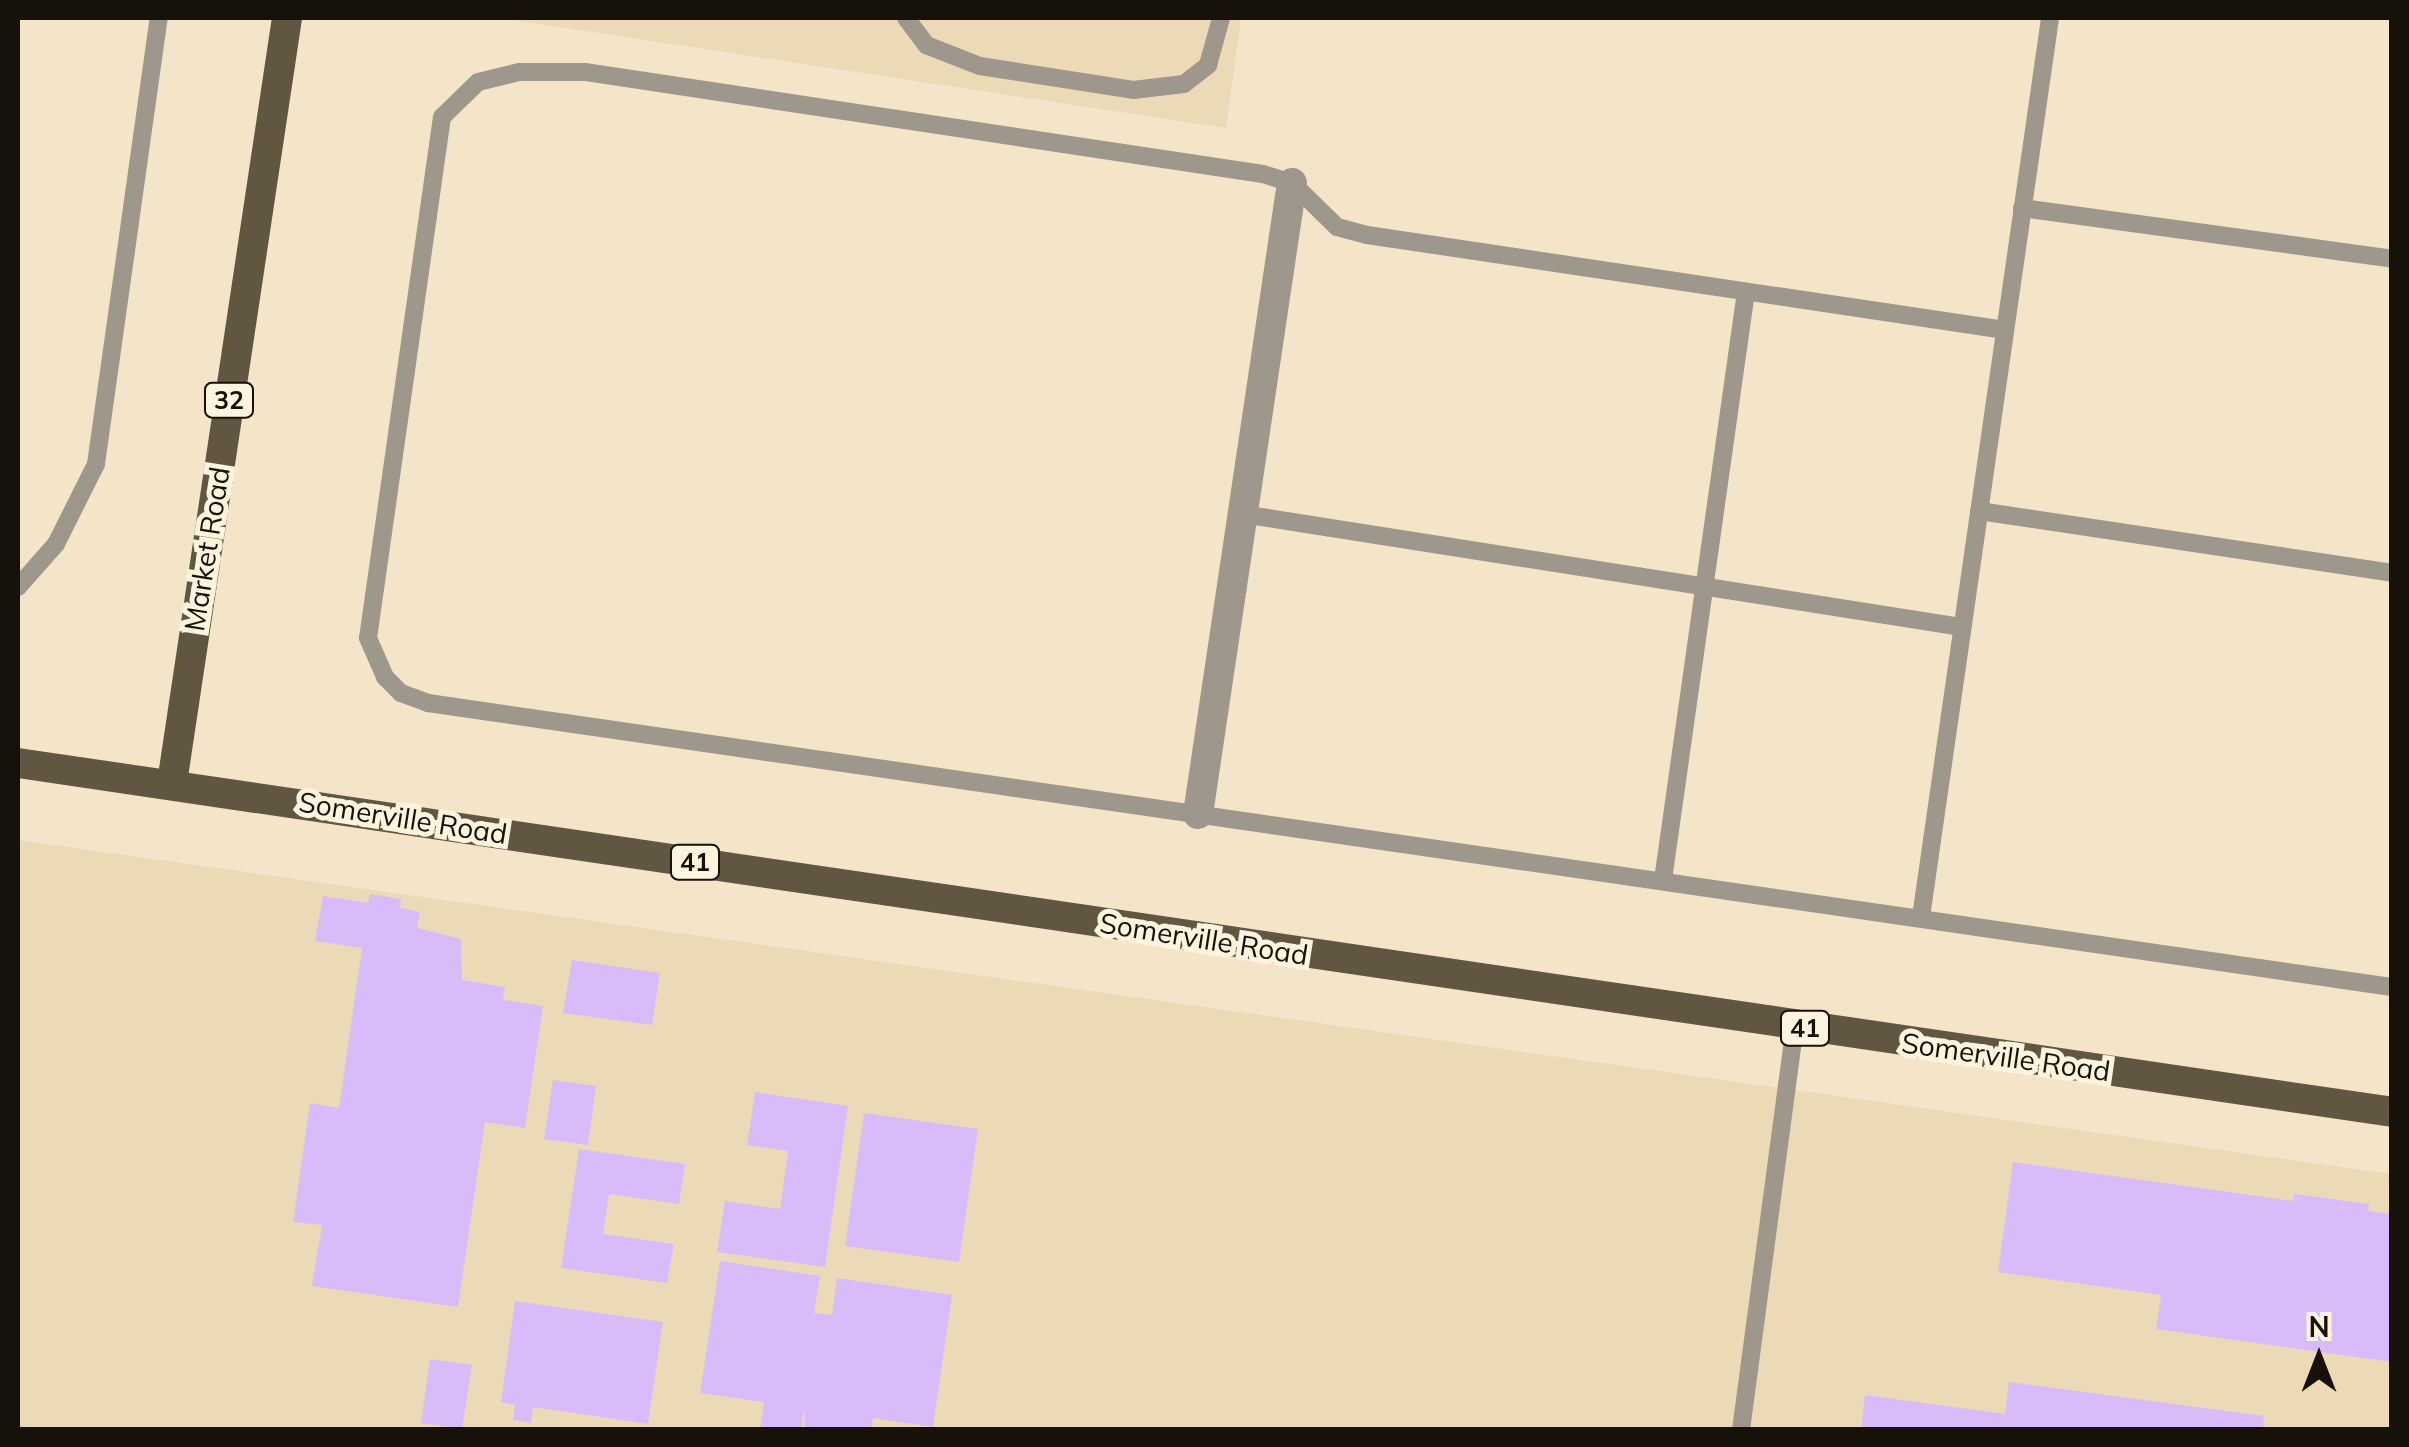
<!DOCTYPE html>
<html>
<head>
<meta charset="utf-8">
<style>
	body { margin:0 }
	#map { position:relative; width:2409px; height:1447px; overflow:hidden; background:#f4e5c9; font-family:Mulish,sans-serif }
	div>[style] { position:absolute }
	.built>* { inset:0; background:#ecdab7 }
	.building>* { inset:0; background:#d8bcfa }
	.lane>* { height:18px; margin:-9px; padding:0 9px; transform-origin:9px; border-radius:9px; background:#9d978c }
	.street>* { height:30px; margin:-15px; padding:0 15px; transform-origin:15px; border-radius:15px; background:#9d978c }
	.primary>* { height:30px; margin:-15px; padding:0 15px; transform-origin:15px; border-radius:15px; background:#615642 }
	span { translate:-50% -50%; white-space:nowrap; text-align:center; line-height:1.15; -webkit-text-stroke:10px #fef3dc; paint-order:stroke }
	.shield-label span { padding:2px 8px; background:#fef3dc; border:2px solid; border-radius:8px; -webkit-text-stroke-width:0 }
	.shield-label { font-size:25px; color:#171209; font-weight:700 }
	.street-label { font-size:28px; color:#171209 }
	.frame { position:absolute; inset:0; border:20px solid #171209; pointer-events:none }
	.north { position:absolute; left:2269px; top:1307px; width:100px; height:100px; -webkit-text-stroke:8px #fef3dc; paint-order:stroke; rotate:0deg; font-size:28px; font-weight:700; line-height:40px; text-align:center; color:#171209 }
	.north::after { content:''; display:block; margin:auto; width:35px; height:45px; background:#171209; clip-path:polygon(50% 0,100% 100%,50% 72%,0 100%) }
</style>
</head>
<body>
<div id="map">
	<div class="built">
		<i style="clip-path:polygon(500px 18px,1241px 18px,1226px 128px)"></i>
		<i style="clip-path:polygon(18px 840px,2391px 1174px,2391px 1429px,18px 1430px)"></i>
	</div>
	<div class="building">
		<i style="clip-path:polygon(370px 894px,401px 899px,400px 908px,420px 912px,417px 928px,461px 939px,462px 980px,505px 987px,503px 1000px,543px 1006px,525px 1128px,485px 1122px,458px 1307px,312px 1286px,322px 1225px,293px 1222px,310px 1103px,339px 1108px,362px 948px,315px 941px,323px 896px,368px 903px)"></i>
		<i style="clip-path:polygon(572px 960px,660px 973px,652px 1025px,563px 1013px)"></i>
		<i style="clip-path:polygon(553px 1080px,596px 1086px,588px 1145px,544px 1139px)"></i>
		<i style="clip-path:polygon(755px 1092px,848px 1106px,825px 1267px,717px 1252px,725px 1201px,780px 1209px,788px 1151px,747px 1145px)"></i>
		<i style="clip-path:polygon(864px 1113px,978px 1129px,959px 1262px,845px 1246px)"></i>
		<i style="clip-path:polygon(579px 1149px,685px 1164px,679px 1204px,609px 1194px,603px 1234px,674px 1244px,667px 1283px,561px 1268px)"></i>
		<i style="clip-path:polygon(2013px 1162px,2293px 1201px,2294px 1194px,2369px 1204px,2368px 1211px,2392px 1214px,2392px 1362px,2156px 1329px,2161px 1295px,1998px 1272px)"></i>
		<i style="clip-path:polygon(720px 1261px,820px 1276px,814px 1313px,832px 1315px,837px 1278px,952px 1295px,933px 1427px,873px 1418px,871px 1430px,805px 1430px,804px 1408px,801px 1430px,760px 1430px,764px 1402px,700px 1393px)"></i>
		<i style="clip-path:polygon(515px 1301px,663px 1322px,648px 1424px,533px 1407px,531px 1423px,513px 1420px,515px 1405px,501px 1402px)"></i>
		<i style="clip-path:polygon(430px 1359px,472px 1365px,462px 1429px,421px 1423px)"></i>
		<i style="clip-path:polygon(2009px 1382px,2264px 1416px,2263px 1430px,1861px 1430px,1865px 1395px,2005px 1414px)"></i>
	</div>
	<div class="lane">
		<i style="left:906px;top:18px;width:34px;rotate:53deg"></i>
		<i style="left:926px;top:45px;width:58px;rotate:21.3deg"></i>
		<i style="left:980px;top:66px;width:155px;rotate:8.9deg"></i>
		<i style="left:1133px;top:90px;width:51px;rotate:-6.7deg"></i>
		<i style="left:1184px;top:84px;width:31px;rotate:-38deg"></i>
		<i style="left:1208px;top:65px;width:49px;rotate:-74.5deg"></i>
		<i style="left:2022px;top:208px;width:373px;rotate:7.8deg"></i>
		<i style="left:2005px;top:330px;width:645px;rotate:-171.53deg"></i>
		<i style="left:1367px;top:235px;width:31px;rotate:-165deg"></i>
		<i style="left:1337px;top:227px;width:63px;rotate:-135.6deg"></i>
		<i style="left:1292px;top:183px;width:30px;rotate:-163deg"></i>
		<i style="left:1263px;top:174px;width:686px;rotate:-171.44deg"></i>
		<i style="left:585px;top:72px;width:66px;rotate:180deg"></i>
		<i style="left:519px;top:72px;width:42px;rotate:166.3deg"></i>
		<i style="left:478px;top:82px;width:50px;rotate:135.8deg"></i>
		<i style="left:442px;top:117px;width:526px;rotate:98.08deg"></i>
		<i style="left:368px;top:638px;width:43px;rotate:66.4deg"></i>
		<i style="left:385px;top:677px;width:23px;rotate:45deg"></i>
		<i style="left:401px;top:693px;width:29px;rotate:20deg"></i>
		<i style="left:428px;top:703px;width:1984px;rotate:8.23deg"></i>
		<i style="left:1979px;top:511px;width:418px;rotate:8.5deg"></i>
		<i style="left:1242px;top:514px;width:729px;rotate:8.92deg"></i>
		<i style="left:18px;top:587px;width:57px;rotate:-48.5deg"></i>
		<i style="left:56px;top:544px;width:89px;rotate:-63.4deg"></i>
		<i style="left:96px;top:464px;width:450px;rotate:-82deg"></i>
		<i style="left:1663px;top:880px;width:594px;rotate:-81.97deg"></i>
		<i style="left:1921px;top:917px;width:908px;rotate:-81.83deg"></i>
		<i style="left:1741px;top:1430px;width:407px;rotate:-82.4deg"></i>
	</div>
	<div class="street">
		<i style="left:1198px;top:814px;width:638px;rotate:-81.53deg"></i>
	</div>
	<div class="primary">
		<i style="left:18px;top:763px;width:2400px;rotate:8.36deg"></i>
		<i style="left:172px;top:783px;width:774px;rotate:-81.45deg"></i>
	</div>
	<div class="shield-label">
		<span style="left:229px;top:400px">32</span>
		<span style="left:695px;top:862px">41</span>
		<span style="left:1805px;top:1028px">41</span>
	</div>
	<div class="street-label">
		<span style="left:207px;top:549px;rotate:-81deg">Market Road</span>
		<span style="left:403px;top:818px;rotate:9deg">Somerville Road</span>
		<span style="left:1204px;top:939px;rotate:9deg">Somerville Road</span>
		<span style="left:2006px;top:1057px;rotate:8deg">Somerville Road</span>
	</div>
	<div class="frame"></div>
	<div class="north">N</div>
</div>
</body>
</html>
